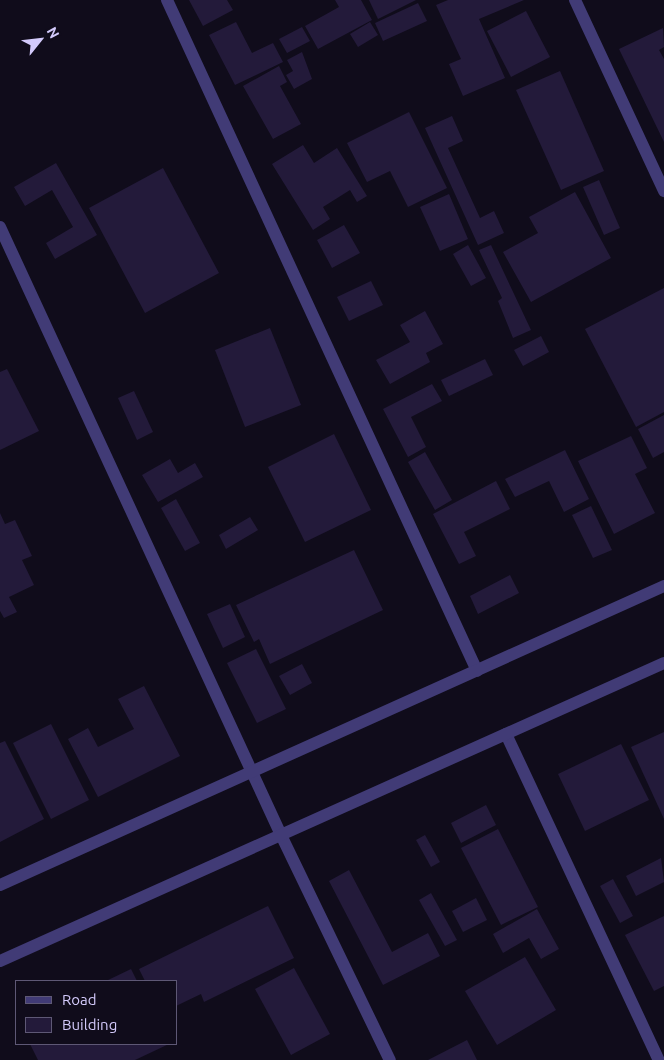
<!DOCTYPE html>
<html>
<head>
<meta charset="utf-8">
<style>
	body { margin:0 }
	#map { position:relative; width:664px; height:1060px; overflow:hidden; background:#100c1b; font-family:Ubuntu,sans-serif }
	div>[style] { position:absolute }
	.building>* { inset:0; background:#231a3a }
	.street>* { height:12px; margin:-6px; padding:0 6px; transform-origin:6px; border-radius:6px; background:#413b76 }
	span { translate:-50% -50%; white-space:nowrap; text-align:center; line-height:1.15; -webkit-text-stroke:4px #100c1b; paint-order:stroke }
	.legend { position:absolute; left:15px; top:980px; width:162px; height:65px; box-sizing:border-box; background:#100c1b; border:1px solid #5e5875; margin:0; padding:6px 9px; list-style:none; font-size:15px; color:#d3cafb }
	.legend li { display:flex; align-items:center; gap:10px; height:25px }
	.legend b { width:25px; border:1px solid #5e5875 }
	.north { position:absolute; left:15px; top:15px; width:50px; height:50px; -webkit-text-stroke:4px #100c1b; paint-order:stroke; rotate:61deg; font-size:14px; font-weight:700; line-height:20px; text-align:center; color:#d3cafb }
	.north::after { content:''; display:block; margin:auto; width:18px; height:22px; background:#d3cafb; clip-path:polygon(50% 0,100% 100%,50% 72%,0 100%) }
</style>
</head>
<body>
<div id="map">
	<div class="building">
		<i style="clip-path:polygon(189px 0,227px 0,233px 10px,203px 26px)"></i>
		<i style="clip-path:polygon(335px 0,361px 0,372px 20px,318px 49px,305px 26px,339px 7px)"></i>
		<i style="clip-path:polygon(369px 0,416px 0,378px 19px)"></i>
		<i style="clip-path:polygon(448px 0,524px 0,479px 19px,505px 78px,463px 96px,449px 64px,461px 59px,436px 5px)"></i>
		<i style="clip-path:polygon(418px 3px,427px 21px,383px 41px,375px 23px)"></i>
		<i style="clip-path:polygon(526px 11px,550px 57px,511px 77px,487px 31px)"></i>
		<i style="clip-path:polygon(236px 22px,252px 53px,273px 43px,283px 62px,235px 85px,209px 35px)"></i>
		<i style="clip-path:polygon(370px 22px,378px 35px,358px 47px,350px 34px)"></i>
		<i style="clip-path:polygon(302px 27px,310px 41px,287px 53px,279px 39px)"></i>
		<i style="clip-path:polygon(663px 28px,664px 47px,659px 50px,664px 59px,664px 142px,619px 49px)"></i>
		<i style="clip-path:polygon(302px 52px,312px 79px,294px 89px,286px 75px,293px 71px,287px 60px)"></i>
		<i style="clip-path:polygon(279px 66px,287px 82px,280px 86px,301px 124px,273px 139px,243px 86px)"></i>
		<i style="clip-path:polygon(560px 71px,604px 171px,561px 190px,516px 90px)"></i>
		<i style="clip-path:polygon(409px 112px,447px 188px,408px 207px,390px 171px,367px 182px,347px 143px)"></i>
		<i style="clip-path:polygon(452px 116px,463px 141px,448px 148px,480px 218px,494px 211px,504px 233px,478px 245px,425px 128px)"></i>
		<i style="clip-path:polygon(303px 145px,314px 163px,337px 148px,367px 196px,357px 202px,350px 190px,323px 207px,330px 219px,313px 230px,272px 164px)"></i>
		<i style="clip-path:polygon(56px 163px,97px 235px,55px 259px,46px 243px,73px 227px,52px 190px,25px 206px,14px 187px)"></i>
		<i style="clip-path:polygon(163px 168px,219px 273px,145px 313px,89px 208px)"></i>
		<i style="clip-path:polygon(599px 180px,620px 228px,604px 235px,583px 187px)"></i>
		<i style="clip-path:polygon(575px 192px,611px 258px,531px 302px,503px 252px,538px 233px,529px 217px)"></i>
		<i style="clip-path:polygon(449px 194px,468px 239px,440px 251px,420px 207px)"></i>
		<i style="clip-path:polygon(344px 225px,360px 253px,332px 268px,317px 240px)"></i>
		<i style="clip-path:polygon(468px 245px,486px 278px,471px 286px,453px 254px)"></i>
		<i style="clip-path:polygon(491px 245px,531px 330px,513px 338px,498px 301px,502px 298px,479px 250px)"></i>
		<i style="clip-path:polygon(371px 281px,383px 305px,349px 321px,337px 297px)"></i>
		<i style="clip-path:polygon(664px 288px,664px 412px,636px 427px,585px 329px)"></i>
		<i style="clip-path:polygon(425px 311px,443px 344px,426px 353px,430px 362px,390px 384px,376px 360px,410px 342px,400px 325px)"></i>
		<i style="clip-path:polygon(270px 328px,301px 405px,245px 427px,215px 350px)"></i>
		<i style="clip-path:polygon(541px 336px,549px 352px,523px 366px,514px 350px)"></i>
		<i style="clip-path:polygon(485px 359px,493px 375px,449px 396px,441px 380px)"></i>
		<i style="clip-path:polygon(7px 369px,39px 431px,0 450px,0 372px)"></i>
		<i style="clip-path:polygon(432px 384px,442px 401px,411px 417px,426px 447px,408px 457px,383px 409px)"></i>
		<i style="clip-path:polygon(134px 391px,153px 432px,137px 440px,118px 398px)"></i>
		<i style="clip-path:polygon(664px 415px,664px 452px,653px 458px,638px 429px)"></i>
		<i style="clip-path:polygon(334px 434px,371px 510px,305px 542px,268px 467px)"></i>
		<i style="clip-path:polygon(631px 436px,647px 468px,635px 474px,655px 513px,614px 534px,578px 461px)"></i>
		<i style="clip-path:polygon(565px 450px,589px 499px,564px 512px,549px 481px,515px 497px,505px 479px)"></i>
		<i style="clip-path:polygon(425px 452px,452px 500px,435px 510px,408px 462px)"></i>
		<i style="clip-path:polygon(170px 459px,178px 473px,195px 463px,203px 477px,158px 502px,142px 475px)"></i>
		<i style="clip-path:polygon(496px 481px,510px 509px,464px 532px,476px 556px,459px 564px,433px 514px)"></i>
		<i style="clip-path:polygon(176px 499px,200px 543px,185px 551px,161px 508px)"></i>
		<i style="clip-path:polygon(591px 506px,612px 550px,593px 558px,572px 515px)"></i>
		<i style="clip-path:polygon(0 513px,5px 524px,15px 520px,32px 556px,22px 560px,34px 585px,9px 597px,17px 612px,4px 618px,0 611px)"></i>
		<i style="clip-path:polygon(250px 517px,258px 530px,226px 549px,219px 535px)"></i>
		<i style="clip-path:polygon(354px 550px,383px 610px,270px 664px,259px 639px,254px 642px,236px 605px)"></i>
		<i style="clip-path:polygon(510px 575px,519px 593px,478px 614px,470px 596px)"></i>
		<i style="clip-path:polygon(230px 604px,245px 637px,223px 648px,207px 614px)"></i>
		<i style="clip-path:polygon(256px 649px,286px 709px,257px 723px,227px 663px)"></i>
		<i style="clip-path:polygon(302px 664px,312px 683px,290px 695px,279px 676px)"></i>
		<i style="clip-path:polygon(144px 686px,180px 756px,98px 797px,68px 739px,88px 728px,98px 747px,134px 729px,118px 699px)"></i>
		<i style="clip-path:polygon(51px 724px,89px 800px,51px 819px,13px 743px)"></i>
		<i style="clip-path:polygon(664px 732px,664px 819px,631px 747px)"></i>
		<i style="clip-path:polygon(5px 741px,44px 819px,0 842px,0 743px)"></i>
		<i style="clip-path:polygon(621px 744px,649px 800px,585px 831px,558px 774px)"></i>
		<i style="clip-path:polygon(486px 805px,496px 825px,461px 843px,451px 823px)"></i>
		<i style="clip-path:polygon(498px 829px,538px 907px,501px 925px,461px 848px)"></i>
		<i style="clip-path:polygon(425px 835px,440px 862px,431px 867px,416px 840px)"></i>
		<i style="clip-path:polygon(661px 858px,664px 882px,636px 896px,626px 876px)"></i>
		<i style="clip-path:polygon(349px 870px,392px 952px,428px 933px,440px 956px,383px 985px,329px 881px)"></i>
		<i style="clip-path:polygon(613px 879px,633px 916px,620px 923px,600px 886px)"></i>
		<i style="clip-path:polygon(431px 893px,457px 940px,445px 946px,419px 900px)"></i>
		<i style="clip-path:polygon(476px 898px,487px 920px,463px 932px,452px 911px)"></i>
		<i style="clip-path:polygon(268px 906px,294px 958px,204px 1002px,201px 994px,176px 1006px,176px 981px,145px 981px,139px 969px)"></i>
		<i style="clip-path:polygon(537px 909px,559px 949px,541px 959px,529px 938px,503px 953px,493px 934px)"></i>
		<i style="clip-path:polygon(664px 916px,664px 986px,654px 991px,625px 935px)"></i>
		<i style="clip-path:polygon(525px 957px,556px 1010px,497px 1045px,465px 991px)"></i>
		<i style="clip-path:polygon(294px 968px,330px 1034px,291px 1055px,255px 989px)"></i>
		<i style="clip-path:polygon(131px 969px,137px 981px,106px 981px)"></i>
		<i style="clip-path:polygon(467px 1040px,477px 1060px,428px 1060px)"></i>
		<i style="clip-path:polygon(30px 1044px,169px 1044px,135px 1060px,38px 1060px)"></i>
	</div>
	<div class="street">
		<i style="left:167px;top:0;width:739px;rotate:65.2deg"></i>
		<i style="left:575px;top:0;width:211px;rotate:65deg"></i>
		<i style="left:0;top:227px;width:670px;rotate:65.19deg"></i>
		<i style="left:281px;top:835px;width:250px;rotate:64.2deg"></i>
		<i style="left:506px;top:734px;width:360px;rotate:64.9deg"></i>
		<i style="left:0;top:885px;width:728px;rotate:-24.24deg"></i>
		<i style="left:0;top:961px;width:728px;rotate:-24.17deg"></i>
	</div>
	<ul class="legend">
	<li><b style="height:6px;background:#413b76"></b>Road</li>
	<li><b style="height:14px;background:#231a3a"></b>Building</li>
	</ul>
	<div class="north">N</div>
</div>
</body>
</html>
